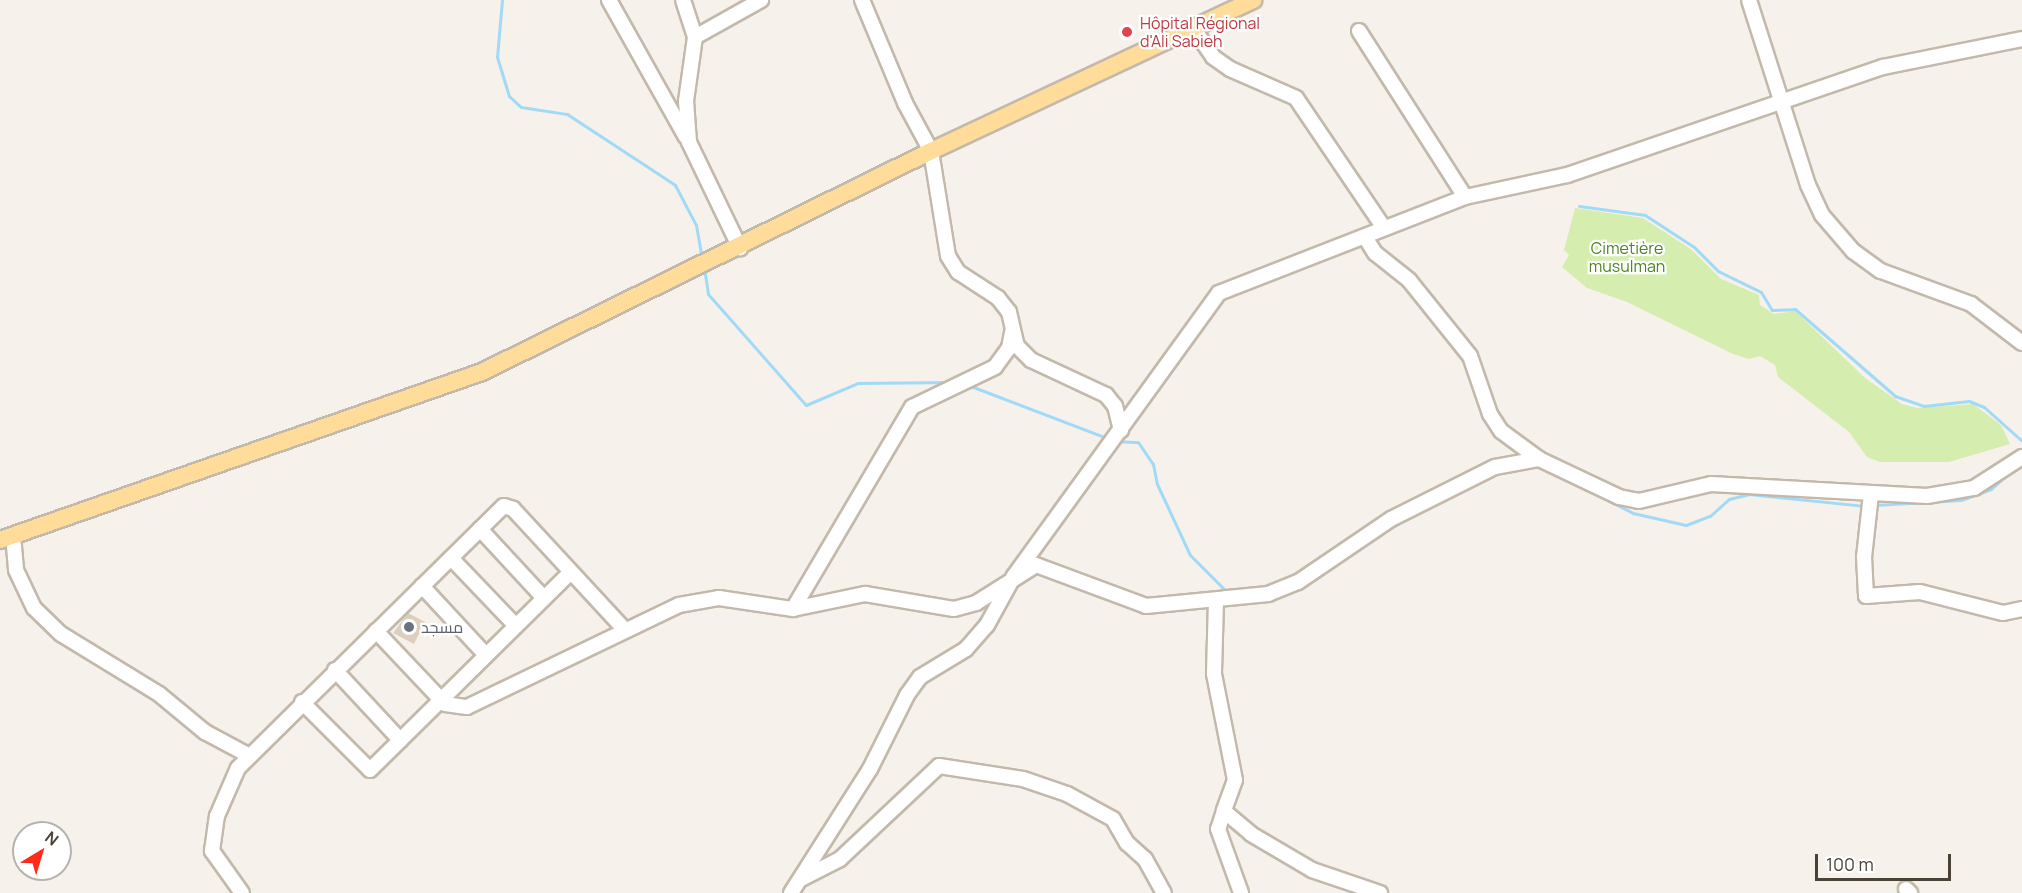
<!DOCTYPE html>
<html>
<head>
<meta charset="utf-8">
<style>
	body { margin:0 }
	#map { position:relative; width:2022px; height:893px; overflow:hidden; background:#f6f1ea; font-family:Manrope,Cairo,sans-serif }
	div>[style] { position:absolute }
	.green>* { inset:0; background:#d5eeaf }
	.stream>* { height:3px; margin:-1.5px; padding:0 1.5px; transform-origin:1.5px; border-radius:1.5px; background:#a1daf7 }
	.building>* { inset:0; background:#dccfc1 }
	.roads { filter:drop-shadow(2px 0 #c3b9ab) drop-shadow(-2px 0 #c3b9ab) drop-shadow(0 2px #c3b9ab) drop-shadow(0 -2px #c3b9ab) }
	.minor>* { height:14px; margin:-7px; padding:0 7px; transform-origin:7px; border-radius:7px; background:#fff }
	.major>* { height:16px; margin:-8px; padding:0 8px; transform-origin:8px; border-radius:8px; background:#ffdc9a }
	.dots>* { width:16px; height:16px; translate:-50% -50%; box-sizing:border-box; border:3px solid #fff; border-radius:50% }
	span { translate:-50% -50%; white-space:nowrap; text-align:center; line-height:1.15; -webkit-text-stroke:4.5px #fff; paint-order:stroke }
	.health-label { font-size:16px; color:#be3a42 }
	.left { translate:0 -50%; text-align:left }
	.park-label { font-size:16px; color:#4e8423 }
	.worship-label { font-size:16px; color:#5b616d }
	.north { position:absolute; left:12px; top:821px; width:60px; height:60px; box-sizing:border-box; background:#fff; border:2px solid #b7b3af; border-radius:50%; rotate:38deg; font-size:16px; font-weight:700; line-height:24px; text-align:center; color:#4b4237 }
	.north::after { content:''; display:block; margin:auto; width:21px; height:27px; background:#ff2b18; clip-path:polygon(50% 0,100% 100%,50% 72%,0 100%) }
	.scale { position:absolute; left:1815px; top:854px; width:136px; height:27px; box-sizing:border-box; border:3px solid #4b4237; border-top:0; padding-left:8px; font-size:18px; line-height:21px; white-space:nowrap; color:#4b4237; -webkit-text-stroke:4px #fff; paint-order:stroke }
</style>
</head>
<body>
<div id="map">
	<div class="green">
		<i style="clip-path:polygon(1575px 208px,1643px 218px,1692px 250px,1721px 279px,1759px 295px,1760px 305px,1774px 314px,1795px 311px,1865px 378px,1902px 404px,1917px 408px,1973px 404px,2001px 425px,2010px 444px,1949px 462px,1880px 462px,1867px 457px,1849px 432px,1778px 377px,1775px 365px,1760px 356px,1749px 359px,1733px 354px,1627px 302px,1587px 288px,1562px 267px,1569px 255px,1564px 250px)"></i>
	</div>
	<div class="stream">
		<i style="left:502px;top:0;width:57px;rotate:95deg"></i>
		<i style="left:497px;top:57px;width:41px;rotate:72.9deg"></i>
		<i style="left:509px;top:96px;width:16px;rotate:43deg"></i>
		<i style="left:521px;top:107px;width:47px;rotate:8.7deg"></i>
		<i style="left:567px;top:114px;width:129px;rotate:33.3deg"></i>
		<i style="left:675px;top:185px;width:45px;rotate:62.3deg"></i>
		<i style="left:696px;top:225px;width:34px;rotate:80deg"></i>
		<i style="left:1579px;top:206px;width:67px;rotate:7.8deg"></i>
		<i style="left:1645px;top:215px;width:59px;rotate:33.1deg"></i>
		<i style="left:1694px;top:247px;width:34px;rotate:45deg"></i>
		<i style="left:1718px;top:271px;width:48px;rotate:26deg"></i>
		<i style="left:1761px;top:292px;width:21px;rotate:59deg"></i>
		<i style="left:1772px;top:310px;width:23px;rotate:-2deg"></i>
		<i style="left:1795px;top:309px;width:133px;rotate:41deg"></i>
		<i style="left:1895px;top:396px;width:31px;rotate:19deg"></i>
		<i style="left:1924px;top:406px;width:45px;rotate:-6.3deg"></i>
		<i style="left:1969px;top:401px;width:16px;rotate:22deg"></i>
		<i style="left:1984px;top:407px;width:51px;rotate:41.8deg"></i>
		<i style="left:704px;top:268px;width:26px;rotate:81deg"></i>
		<i style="left:708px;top:294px;width:148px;rotate:48.6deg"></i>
		<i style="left:806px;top:405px;width:56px;rotate:-22.9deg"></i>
		<i style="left:858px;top:383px;width:94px;rotate:-0.6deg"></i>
		<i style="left:968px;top:385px;width:149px;rotate:20.9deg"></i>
		<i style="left:1116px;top:441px;width:22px;rotate:3deg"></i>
		<i style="left:1138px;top:442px;width:27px;rotate:56deg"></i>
		<i style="left:1153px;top:464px;width:20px;rotate:79deg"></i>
		<i style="left:1157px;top:484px;width:78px;rotate:65.1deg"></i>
		<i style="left:1190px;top:555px;width:52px;rotate:45deg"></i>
		<i style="left:1578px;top:485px;width:62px;rotate:27deg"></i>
		<i style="left:1633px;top:513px;width:54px;rotate:12.8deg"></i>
		<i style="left:1686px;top:525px;width:26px;rotate:-21deg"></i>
		<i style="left:1710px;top:516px;width:25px;rotate:-42deg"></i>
		<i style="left:1729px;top:499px;width:21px;rotate:-14deg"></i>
		<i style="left:1749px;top:494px;width:118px;rotate:5.9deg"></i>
		<i style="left:1875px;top:505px;width:86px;rotate:-3.3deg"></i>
		<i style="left:1961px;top:500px;width:32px;rotate:-20deg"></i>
		<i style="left:1991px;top:489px;width:25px;rotate:-42deg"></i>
		<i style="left:1415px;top:514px;width:65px;rotate:-26.6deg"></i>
		<i style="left:1259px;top:588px;width:24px;rotate:-15deg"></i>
	</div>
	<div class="building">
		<i style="clip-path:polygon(408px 613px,425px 622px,414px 644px,393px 633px)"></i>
	</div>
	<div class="roads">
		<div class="minor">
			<i style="left:609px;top:0;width:157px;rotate:60.7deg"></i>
			<i style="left:683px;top:0;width:39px;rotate:72deg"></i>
			<i style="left:695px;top:37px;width:65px;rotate:98deg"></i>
			<i style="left:686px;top:101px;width:41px;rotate:85.8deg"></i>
			<i style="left:689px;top:142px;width:118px;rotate:64.3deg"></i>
			<i style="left:862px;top:0;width:112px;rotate:67.3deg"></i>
			<i style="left:905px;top:103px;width:55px;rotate:61.6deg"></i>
			<i style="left:931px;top:151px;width:106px;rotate:80.8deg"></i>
			<i style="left:948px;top:256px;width:19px;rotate:58deg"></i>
			<i style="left:958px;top:272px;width:48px;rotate:33deg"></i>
			<i style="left:998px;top:298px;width:18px;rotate:52deg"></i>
			<i style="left:1009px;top:312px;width:35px;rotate:77deg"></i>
			<i style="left:1017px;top:346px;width:20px;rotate:45deg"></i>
			<i style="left:1031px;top:360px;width:83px;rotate:25deg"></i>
			<i style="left:1106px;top:395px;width:14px;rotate:51deg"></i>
			<i style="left:1115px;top:406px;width:25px;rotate:76deg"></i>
			<i style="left:1749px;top:0;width:194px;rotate:72.3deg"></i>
			<i style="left:1808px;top:185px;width:33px;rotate:65deg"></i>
			<i style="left:1822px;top:215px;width:48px;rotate:49.3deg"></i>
			<i style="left:1853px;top:251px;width:34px;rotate:36deg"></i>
			<i style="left:1881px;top:271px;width:96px;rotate:20.1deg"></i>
			<i style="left:1971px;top:304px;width:64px;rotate:37.4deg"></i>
			<i style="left:1193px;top:28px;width:35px;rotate:55deg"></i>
			<i style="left:1213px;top:57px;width:21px;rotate:35deg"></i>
			<i style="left:1230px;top:69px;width:72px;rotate:23.7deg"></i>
			<i style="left:1296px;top:98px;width:157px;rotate:55.9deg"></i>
			<i style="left:1359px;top:31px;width:197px;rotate:57.4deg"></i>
			<i style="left:695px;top:37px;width:76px;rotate:-29.3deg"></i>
			<i style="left:1539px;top:459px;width:89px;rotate:25.4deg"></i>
			<i style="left:1619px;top:497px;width:20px;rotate:11deg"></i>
			<i style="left:1639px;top:501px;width:74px;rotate:-13.3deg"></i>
			<i style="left:1711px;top:484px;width:216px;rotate:3.2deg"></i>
			<i style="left:1927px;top:496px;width:48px;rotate:-9.7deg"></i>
			<i style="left:1974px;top:488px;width:57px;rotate:-32.9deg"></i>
			<i style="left:1871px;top:494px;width:63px;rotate:96.3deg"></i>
			<i style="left:1864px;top:557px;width:39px;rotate:87deg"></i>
			<i style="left:1866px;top:596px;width:54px;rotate:-4.2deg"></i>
			<i style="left:1920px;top:592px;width:86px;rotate:14.2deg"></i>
			<i style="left:2003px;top:613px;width:19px;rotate:-12deg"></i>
			<i style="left:480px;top:529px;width:94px;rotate:47.2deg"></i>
			<i style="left:13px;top:535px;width:35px;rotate:85deg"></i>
			<i style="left:16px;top:570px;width:42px;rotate:64.7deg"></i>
			<i style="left:34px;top:608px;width:37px;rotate:44deg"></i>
			<i style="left:61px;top:634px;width:115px;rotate:31.5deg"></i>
			<i style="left:159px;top:694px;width:60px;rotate:39.6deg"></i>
			<i style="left:205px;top:732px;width:49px;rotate:28.1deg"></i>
			<i style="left:451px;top:558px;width:94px;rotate:46.3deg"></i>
			<i style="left:422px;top:586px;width:94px;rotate:47.2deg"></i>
			<i style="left:1216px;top:601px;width:73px;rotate:91.6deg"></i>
			<i style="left:1214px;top:674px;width:108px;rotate:78.8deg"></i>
			<i style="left:1235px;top:780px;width:33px;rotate:110deg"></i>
			<i style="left:1224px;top:811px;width:35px;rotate:40deg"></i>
			<i style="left:1251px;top:834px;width:71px;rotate:30.5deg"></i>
			<i style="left:1312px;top:870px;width:72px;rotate:18.7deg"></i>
			<i style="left:793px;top:609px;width:234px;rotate:-59.5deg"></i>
			<i style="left:912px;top:407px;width:92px;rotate:-25.7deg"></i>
			<i style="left:995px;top:367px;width:24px;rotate:-54deg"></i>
			<i style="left:1009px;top:348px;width:16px;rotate:-79deg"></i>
			<i style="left:376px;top:631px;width:100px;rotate:46.6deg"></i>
			<i style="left:445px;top:704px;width:22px;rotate:8deg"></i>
			<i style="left:467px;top:707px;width:235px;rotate:-25.7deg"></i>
			<i style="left:679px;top:605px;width:41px;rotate:-9.9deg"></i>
			<i style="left:719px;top:598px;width:75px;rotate:8.5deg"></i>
			<i style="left:793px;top:609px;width:74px;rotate:-11.8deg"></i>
			<i style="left:865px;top:594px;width:90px;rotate:9.6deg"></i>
			<i style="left:954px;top:609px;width:23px;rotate:-15deg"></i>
			<i style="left:976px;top:603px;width:71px;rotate:-32.3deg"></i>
			<i style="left:1036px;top:565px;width:117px;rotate:20.4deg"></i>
			<i style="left:1146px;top:606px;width:123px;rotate:-5.6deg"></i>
			<i style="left:1268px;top:594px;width:32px;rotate:-22deg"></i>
			<i style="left:1298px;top:582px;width:112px;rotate:-34.1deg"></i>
			<i style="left:1391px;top:519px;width:116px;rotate:-26.6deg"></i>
			<i style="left:1495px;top:467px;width:45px;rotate:-10.3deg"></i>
			<i style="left:1539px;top:459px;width:47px;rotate:-143.6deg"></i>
			<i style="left:1501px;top:431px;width:20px;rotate:-123deg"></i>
			<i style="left:1490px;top:414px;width:61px;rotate:-109deg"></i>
			<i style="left:1470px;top:356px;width:97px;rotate:-128.8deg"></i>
			<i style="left:1409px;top:280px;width:43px;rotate:-141.5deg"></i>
			<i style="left:1375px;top:253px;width:19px;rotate:-122deg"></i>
			<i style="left:335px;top:670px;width:96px;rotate:47.1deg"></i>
			<i style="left:302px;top:702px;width:96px;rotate:45deg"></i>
			<i style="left:370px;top:770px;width:282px;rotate:-44.6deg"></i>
			<i style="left:1224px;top:811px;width:19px;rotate:108deg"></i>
			<i style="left:1218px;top:829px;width:68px;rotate:70.2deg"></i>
			<i style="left:801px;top:879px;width:44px;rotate:-27.1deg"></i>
			<i style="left:840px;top:859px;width:136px;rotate:-43.2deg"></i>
			<i style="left:939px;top:766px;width:85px;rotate:8.8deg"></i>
			<i style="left:1023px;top:779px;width:46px;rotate:18.8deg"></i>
			<i style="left:1067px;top:794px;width:52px;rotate:28.5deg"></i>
			<i style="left:1113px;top:819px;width:28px;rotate:60deg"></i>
			<i style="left:1127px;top:843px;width:24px;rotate:42deg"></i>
			<i style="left:1145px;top:859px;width:39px;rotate:61deg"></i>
			<i style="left:1906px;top:889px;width:6px;rotate:45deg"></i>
			<i style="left:242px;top:893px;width:52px;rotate:-125.5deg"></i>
			<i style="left:212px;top:851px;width:35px;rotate:-82deg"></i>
			<i style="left:217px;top:816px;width:52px;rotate:-66.4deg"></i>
			<i style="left:238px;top:768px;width:373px;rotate:-44.6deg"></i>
			<i style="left:504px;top:506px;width:9px;rotate:18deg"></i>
			<i style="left:513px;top:509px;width:165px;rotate:47.2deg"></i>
			<i style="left:791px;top:893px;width:147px;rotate:-57.5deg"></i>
			<i style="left:870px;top:769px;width:83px;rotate:-63.4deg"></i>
			<i style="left:907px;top:695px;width:22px;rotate:-54deg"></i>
			<i style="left:920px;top:677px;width:54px;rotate:-31.3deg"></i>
			<i style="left:966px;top:649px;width:32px;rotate:-49deg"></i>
			<i style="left:987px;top:625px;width:56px;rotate:-61.1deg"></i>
			<i style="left:1014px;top:576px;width:349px;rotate:-54.1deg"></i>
			<i style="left:1219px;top:293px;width:264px;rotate:-21.3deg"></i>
			<i style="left:1465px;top:197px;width:104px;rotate:-12.2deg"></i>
			<i style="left:1567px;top:175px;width:334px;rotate:-18.9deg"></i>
			<i style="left:1883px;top:67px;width:142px;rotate:-11.4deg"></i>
		</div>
		<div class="major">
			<i style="left:0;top:540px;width:510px;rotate:-19.22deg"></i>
			<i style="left:482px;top:372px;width:500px;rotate:-26.21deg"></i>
			<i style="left:931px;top:151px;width:356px;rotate:-25.1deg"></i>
		</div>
	</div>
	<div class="dots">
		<i style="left:1127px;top:32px;background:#e0444e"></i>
		<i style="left:409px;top:627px;background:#6b7280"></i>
	</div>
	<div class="health-label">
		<span class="left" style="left:1140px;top:32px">Hôpital Régional<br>d'Ali Sabieh</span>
	</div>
	<div class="park-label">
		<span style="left:1627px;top:257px">Cimetière<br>musulman</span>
	</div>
	<div class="worship-label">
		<span class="left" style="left:421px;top:627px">مسجد</span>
	</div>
	<div class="north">N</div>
	<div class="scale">100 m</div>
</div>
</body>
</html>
